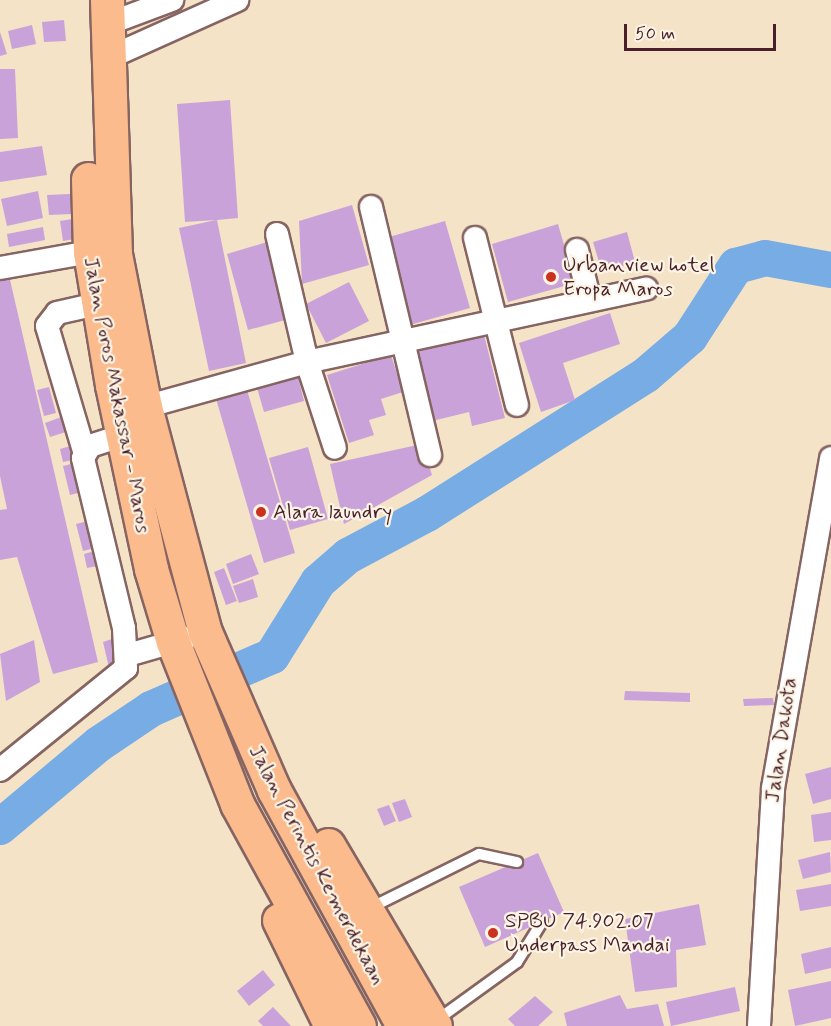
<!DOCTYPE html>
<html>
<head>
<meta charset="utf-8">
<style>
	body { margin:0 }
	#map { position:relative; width:831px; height:1026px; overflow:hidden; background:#f4e3c7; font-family:Mynerve,sans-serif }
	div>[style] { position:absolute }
	.river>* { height:36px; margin:-18px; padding:0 18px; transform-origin:18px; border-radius:18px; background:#77ace4 }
	.building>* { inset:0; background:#caa2da }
	.roads { filter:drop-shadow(2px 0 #866462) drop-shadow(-2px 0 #866462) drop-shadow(0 2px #866462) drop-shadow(0 -2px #866462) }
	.service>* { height:10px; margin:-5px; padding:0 5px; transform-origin:5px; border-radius:5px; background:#fff }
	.minor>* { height:22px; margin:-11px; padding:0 11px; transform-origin:11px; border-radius:11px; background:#fff }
	.trunk>* { height:33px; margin:-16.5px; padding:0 16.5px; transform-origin:16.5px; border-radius:16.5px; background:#fbbb8d }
	.dots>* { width:16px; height:16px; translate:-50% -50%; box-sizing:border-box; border:3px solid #fcf5e5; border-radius:50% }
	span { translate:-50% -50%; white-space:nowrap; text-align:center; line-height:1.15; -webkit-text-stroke:4.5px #fcf5e5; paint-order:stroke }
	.poi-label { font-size:21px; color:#4a1f2b }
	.left { translate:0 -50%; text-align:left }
	.street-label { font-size:21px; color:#4a1f2b }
	.scale { position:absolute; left:624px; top:24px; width:152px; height:27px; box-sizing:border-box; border:3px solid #4a1f2b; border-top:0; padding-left:8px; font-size:18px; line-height:21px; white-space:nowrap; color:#4a1f2b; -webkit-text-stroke:4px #fcf5e5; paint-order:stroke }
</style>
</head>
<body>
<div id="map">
	<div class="river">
		<i style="left:0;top:827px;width:129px;rotate:-40deg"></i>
		<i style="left:99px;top:744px;width:63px;rotate:-33.9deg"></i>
		<i style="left:151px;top:709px;width:132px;rotate:-23.7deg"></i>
		<i style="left:272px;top:656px;width:87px;rotate:-58.1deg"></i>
		<i style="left:318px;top:582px;width:40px;rotate:-41deg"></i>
		<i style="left:348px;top:556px;width:89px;rotate:-28deg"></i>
		<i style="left:427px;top:514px;width:259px;rotate:-32.4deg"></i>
		<i style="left:646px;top:375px;width:58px;rotate:-40.8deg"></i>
		<i style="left:690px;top:337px;width:85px;rotate:-57.1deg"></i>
		<i style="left:736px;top:266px;width:30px;rotate:-15deg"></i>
		<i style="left:765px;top:258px;width:67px;rotate:10.3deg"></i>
	</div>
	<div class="building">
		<i style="clip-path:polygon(64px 20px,66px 41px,44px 42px,42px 22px)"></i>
		<i style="clip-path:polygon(32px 25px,36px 44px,12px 49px,8px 31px)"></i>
		<i style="clip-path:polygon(0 32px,7px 54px,0 56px)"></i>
		<i style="clip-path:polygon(0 69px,15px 69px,18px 138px,0 139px)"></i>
		<i style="clip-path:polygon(230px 100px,238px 218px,217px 220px,246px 363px,209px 371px,179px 228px,216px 220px,185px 222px,177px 104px)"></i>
		<i style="clip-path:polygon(42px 146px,47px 175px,0 182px,0 152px)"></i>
		<i style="clip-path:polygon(38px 191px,43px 218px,7px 226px,1px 199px)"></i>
		<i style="clip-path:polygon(70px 194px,71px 214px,49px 215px,47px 195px)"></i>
		<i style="clip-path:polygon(352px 205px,369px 265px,302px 284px,299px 221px)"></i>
		<i style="clip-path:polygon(78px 218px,81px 238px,63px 241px,60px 221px)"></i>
		<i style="clip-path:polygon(445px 221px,470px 308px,406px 326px,382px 239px)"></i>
		<i style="clip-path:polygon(558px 224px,575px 283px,508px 302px,492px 244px)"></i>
		<i style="clip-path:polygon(43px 227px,45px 240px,9px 247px,7px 234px)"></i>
		<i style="clip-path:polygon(627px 232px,635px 262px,602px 272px,593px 242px)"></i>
		<i style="clip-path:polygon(267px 242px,289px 319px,248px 330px,227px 254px)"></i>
		<i style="clip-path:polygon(8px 271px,98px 662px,53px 674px,17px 557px,0 560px,0 510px,7px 509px,0 476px,0 273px)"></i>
		<i style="clip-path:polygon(349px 282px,369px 321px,326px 343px,306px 304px)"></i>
		<i style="clip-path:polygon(610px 313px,620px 344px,563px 363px,575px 400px,541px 412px,519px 343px)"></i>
		<i style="clip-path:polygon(482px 327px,505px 418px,472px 426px,469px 412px,424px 423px,405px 347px)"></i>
		<i style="clip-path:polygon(391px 355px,403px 392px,381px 399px,386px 415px,369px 420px,374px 435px,349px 443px,327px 375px)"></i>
		<i style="clip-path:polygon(296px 369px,304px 401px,264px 412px,255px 381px)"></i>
		<i style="clip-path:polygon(245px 383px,295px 553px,264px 563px,214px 392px)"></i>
		<i style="clip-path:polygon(49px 387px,56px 413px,44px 416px,37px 390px)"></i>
		<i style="clip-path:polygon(64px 416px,69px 431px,50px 437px,45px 423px)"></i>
		<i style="clip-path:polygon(422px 444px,432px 475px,344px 524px,330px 464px)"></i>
		<i style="clip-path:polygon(74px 445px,78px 459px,63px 462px,60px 449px)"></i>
		<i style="clip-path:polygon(308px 447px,328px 519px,290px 530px,269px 458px)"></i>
		<i style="clip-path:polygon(79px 462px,86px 491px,70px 495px,63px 466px)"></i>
		<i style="clip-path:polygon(92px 520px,99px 547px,83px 551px,76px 524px)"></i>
		<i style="clip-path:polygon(98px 550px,102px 565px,87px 568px,84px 554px)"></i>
		<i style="clip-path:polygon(251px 554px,259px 574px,233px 584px,226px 564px)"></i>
		<i style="clip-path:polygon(224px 568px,237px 601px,226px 605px,214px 572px)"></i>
		<i style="clip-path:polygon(253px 579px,258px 597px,239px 603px,233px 586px)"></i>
		<i style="clip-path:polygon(112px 639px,119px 670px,110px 672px,103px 642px)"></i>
		<i style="clip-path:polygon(34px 640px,40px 682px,6px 701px,0 654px)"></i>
		<i style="clip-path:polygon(625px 691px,690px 693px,690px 702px,624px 700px)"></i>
		<i style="clip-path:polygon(773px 698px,774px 705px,744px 706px,743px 699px)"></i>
		<i style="clip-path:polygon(831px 767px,831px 799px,813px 804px,805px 774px)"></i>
		<i style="clip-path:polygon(405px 799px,412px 817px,399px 822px,392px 803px)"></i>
		<i style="clip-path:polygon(389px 805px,396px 821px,384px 826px,377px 809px)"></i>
		<i style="clip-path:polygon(831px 812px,831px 840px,814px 842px,811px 815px)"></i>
		<i style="clip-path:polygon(830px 852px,831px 872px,803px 879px,798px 860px)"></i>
		<i style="clip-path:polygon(538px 853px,564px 912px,485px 947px,459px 887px)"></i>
		<i style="clip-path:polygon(831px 884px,831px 906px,800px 911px,796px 890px)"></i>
		<i style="clip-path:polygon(699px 904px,706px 945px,676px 950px,677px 987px,635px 992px,625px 919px)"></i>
		<i style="clip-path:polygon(831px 947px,831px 968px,805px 974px,801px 954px)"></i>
		<i style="clip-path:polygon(263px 970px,275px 985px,249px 1006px,237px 991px)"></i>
		<i style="clip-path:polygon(831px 981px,831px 1018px,795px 1026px,788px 990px)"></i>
		<i style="clip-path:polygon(735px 987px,740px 1011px,671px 1026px,666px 1002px)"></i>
		<i style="clip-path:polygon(620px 995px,627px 1009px,658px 1004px,664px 1026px,567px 1026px,564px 1013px)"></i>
		<i style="clip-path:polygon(535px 996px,553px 1012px,538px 1026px,515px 1026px,508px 1019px)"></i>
		<i style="clip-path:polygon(273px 1007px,291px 1026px,263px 1026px,258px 1021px)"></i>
	</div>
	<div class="roads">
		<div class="service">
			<i style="left:368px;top:909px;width:124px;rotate:-26.4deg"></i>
			<i style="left:479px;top:854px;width:39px;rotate:12deg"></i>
			<i style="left:437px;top:1020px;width:99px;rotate:-35.9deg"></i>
			<i style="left:517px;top:962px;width:47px;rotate:-58deg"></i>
		</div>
		<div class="minor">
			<i style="left:105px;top:25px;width:72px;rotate:-20.5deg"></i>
			<i style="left:106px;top:59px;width:144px;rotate:-24.2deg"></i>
			<i style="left:371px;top:207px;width:255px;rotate:76.6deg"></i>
			<i style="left:277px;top:234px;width:131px;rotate:76.8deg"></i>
			<i style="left:307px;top:362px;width:90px;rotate:72deg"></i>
			<i style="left:475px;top:238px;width:172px;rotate:75.9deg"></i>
			<i style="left:577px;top:250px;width:49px;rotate:75.7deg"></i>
			<i style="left:0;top:268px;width:91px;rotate:-10.1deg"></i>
			<i style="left:145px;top:407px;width:168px;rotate:-15.5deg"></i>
			<i style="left:307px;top:362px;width:347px;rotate:-12.2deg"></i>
			<i style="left:84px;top:451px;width:130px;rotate:-106.5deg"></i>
			<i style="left:47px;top:326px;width:16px;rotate:-52deg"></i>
			<i style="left:57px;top:313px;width:41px;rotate:-12.7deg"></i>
			<i style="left:128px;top:655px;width:61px;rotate:-16.1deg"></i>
			<i style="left:0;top:770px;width:162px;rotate:-39deg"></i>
			<i style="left:126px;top:668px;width:40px;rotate:-92.9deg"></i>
			<i style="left:124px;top:628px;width:175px;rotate:-103.6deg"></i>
			<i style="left:83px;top:458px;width:14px;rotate:-60deg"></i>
			<i style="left:90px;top:446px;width:36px;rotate:-18deg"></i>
			<i style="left:759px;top:1026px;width:238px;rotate:-86.6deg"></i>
			<i style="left:773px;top:788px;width:335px;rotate:-80deg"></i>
		</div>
		<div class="trunk">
			<i style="left:107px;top:0;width:254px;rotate:88.2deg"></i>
			<i style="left:115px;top:254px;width:156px;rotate:78.9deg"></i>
			<i style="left:145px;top:407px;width:233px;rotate:75.1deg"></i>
			<i style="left:205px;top:632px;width:172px;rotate:66.4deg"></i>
			<i style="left:274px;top:790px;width:269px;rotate:61.3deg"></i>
			<i style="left:88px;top:179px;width:73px;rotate:88.4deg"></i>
			<i style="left:90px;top:252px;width:135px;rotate:80.6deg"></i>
			<i style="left:112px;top:385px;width:188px;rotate:78deg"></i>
			<i style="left:151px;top:569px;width:76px;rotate:73.2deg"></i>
			<i style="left:173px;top:642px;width:174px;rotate:68.4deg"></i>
			<i style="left:237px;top:804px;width:253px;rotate:61.2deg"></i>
			<i style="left:328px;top:845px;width:210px;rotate:59.4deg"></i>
			<i style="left:279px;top:920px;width:118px;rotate:63.9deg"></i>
		</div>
	</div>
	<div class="dots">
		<i style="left:551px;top:277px;background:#c8321e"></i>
		<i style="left:261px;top:512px;background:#c8321e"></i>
		<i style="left:493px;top:933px;background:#c8321e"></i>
	</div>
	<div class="poi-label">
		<span class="left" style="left:563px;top:277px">Urbanview hotel<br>Eropa Maros</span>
		<span class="left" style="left:273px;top:512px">Alara laundry</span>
		<span class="left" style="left:505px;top:933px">SPBU 74.902.07<br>Underpass Mandai</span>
	</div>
	<div class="street-label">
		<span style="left:117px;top:395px;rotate:79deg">Jalan Poros Makassar - Maros</span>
		<span style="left:781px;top:740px;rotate:-82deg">Jalan Dakota</span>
		<span style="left:317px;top:865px;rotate:62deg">Jalan Perintis Kemerdekaan</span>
	</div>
	<div class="scale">50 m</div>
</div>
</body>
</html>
